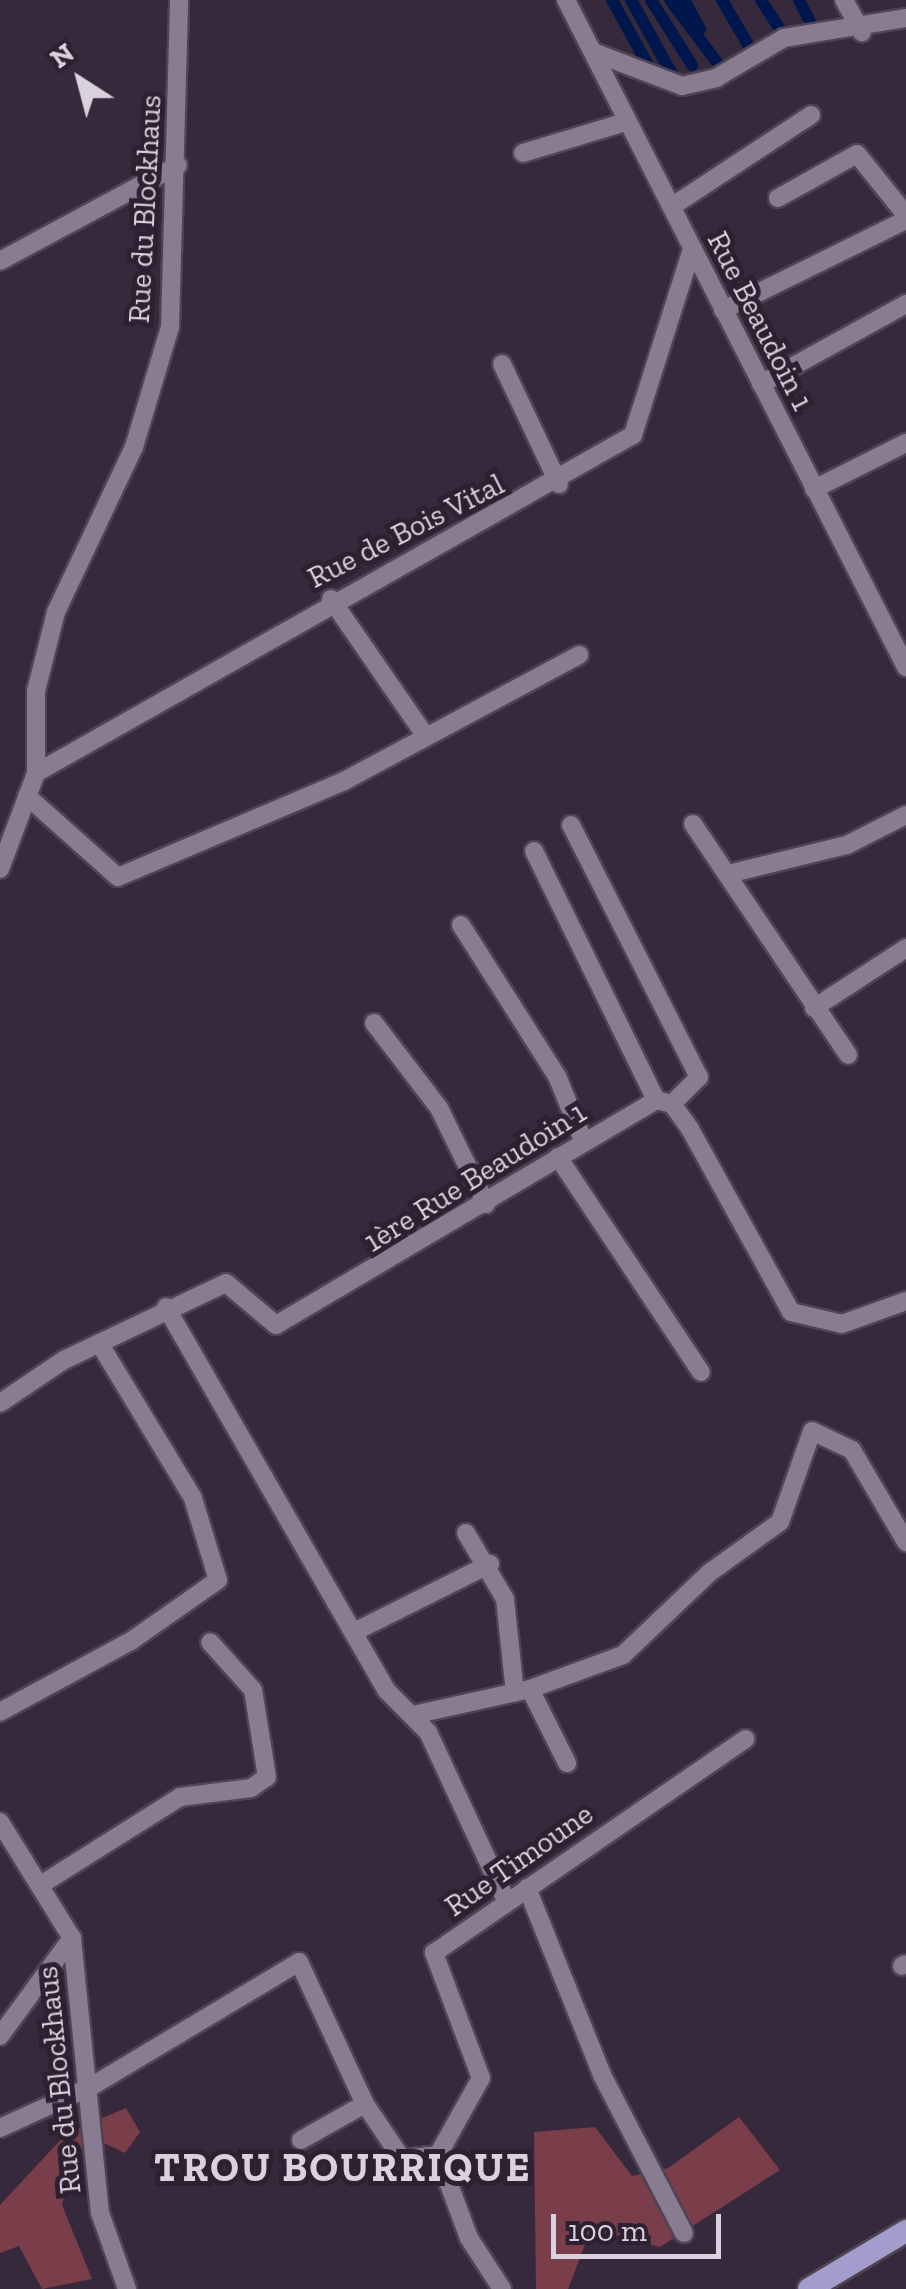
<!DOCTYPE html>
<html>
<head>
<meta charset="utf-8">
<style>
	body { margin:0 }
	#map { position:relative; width:906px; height:2289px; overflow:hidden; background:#36293b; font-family:"Zilla Slab",serif }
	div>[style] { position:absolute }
	.green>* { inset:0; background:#793e49 }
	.canal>* { height:12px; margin:-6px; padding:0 6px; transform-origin:6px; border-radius:6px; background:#00174d }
	.roads { filter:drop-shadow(2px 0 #4e4453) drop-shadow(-2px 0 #4e4453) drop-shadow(0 2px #4e4453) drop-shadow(0 -2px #4e4453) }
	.minor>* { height:18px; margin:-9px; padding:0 9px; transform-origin:9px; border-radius:9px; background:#897b90 }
	.major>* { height:22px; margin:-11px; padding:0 11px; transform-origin:11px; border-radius:11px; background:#a59cce }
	span { translate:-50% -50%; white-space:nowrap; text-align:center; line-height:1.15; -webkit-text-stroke:10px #2c2031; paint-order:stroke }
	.street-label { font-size:30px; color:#d9d1dd }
	.district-label { font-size:40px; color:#d9d1dd; font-weight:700; letter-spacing:2.5px }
	.north { position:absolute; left:30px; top:30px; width:100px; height:100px; -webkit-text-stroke:8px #2c2031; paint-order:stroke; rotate:324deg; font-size:28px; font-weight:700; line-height:40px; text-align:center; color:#d9d1dd }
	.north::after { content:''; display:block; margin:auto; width:35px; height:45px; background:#d9d1dd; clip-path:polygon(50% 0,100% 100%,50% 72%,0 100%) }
	.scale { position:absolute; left:551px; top:2214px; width:170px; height:45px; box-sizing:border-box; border:5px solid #d9d1dd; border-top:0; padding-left:12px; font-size:30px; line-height:35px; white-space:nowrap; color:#d9d1dd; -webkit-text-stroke:8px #2c2031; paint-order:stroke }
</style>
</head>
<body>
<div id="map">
	<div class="green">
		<i style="clip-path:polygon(126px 2108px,140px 2132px,125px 2153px,95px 2139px,75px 2153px,62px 2205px,92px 2279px,42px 2289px,19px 2246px,0 2253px,0 2205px,67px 2133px)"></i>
		<i style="clip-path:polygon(739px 2117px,780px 2170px,660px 2247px,591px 2229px,568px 2289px,536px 2289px,534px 2132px,595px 2127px,632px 2176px,668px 2168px)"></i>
	</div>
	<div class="canal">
		<i style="left:612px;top:0;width:74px;rotate:61deg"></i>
		<i style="left:631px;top:0;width:85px;rotate:61deg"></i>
		<i style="left:651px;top:0;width:77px;rotate:57.8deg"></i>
		<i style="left:670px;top:0;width:90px;rotate:53.1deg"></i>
		<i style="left:684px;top:0;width:33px;rotate:61deg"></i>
		<i style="left:722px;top:0;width:61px;rotate:59.7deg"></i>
		<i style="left:761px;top:0;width:40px;rotate:57.1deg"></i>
		<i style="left:799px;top:0;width:31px;rotate:63deg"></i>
	</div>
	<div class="roads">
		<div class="minor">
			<i style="left:566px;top:0;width:749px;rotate:62.99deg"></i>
			<i style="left:844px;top:0;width:37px;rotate:61deg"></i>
			<i style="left:593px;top:52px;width:95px;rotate:20.9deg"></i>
			<i style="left:682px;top:86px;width:35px;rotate:-13deg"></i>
			<i style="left:716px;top:78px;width:79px;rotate:-30.5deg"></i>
			<i style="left:784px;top:38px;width:124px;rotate:-9.3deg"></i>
			<i style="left:523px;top:153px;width:108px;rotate:-16.8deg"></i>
			<i style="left:778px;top:198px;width:90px;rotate:-29.1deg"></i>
			<i style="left:857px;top:154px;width:78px;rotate:51.2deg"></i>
			<i style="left:674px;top:205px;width:164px;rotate:-33.3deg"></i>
			<i style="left:0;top:261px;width:202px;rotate:-28.3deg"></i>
			<i style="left:723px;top:310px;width:204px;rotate:-26.2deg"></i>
			<i style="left:502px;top:364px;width:133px;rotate:64.6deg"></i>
			<i style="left:761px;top:384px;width:166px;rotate:-28.9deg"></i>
			<i style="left:814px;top:489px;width:103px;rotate:-26.6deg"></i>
			<i style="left:331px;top:599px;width:164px;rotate:55.4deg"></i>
			<i style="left:36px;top:773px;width:686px;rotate:-29.52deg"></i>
			<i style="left:633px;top:435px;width:195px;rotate:-72.4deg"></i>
			<i style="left:27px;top:796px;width:122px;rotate:41.7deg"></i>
			<i style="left:118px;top:877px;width:246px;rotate:-23deg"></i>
			<i style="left:344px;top:781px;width:267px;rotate:-28.2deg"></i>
			<i style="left:693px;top:824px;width:278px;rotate:56.1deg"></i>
			<i style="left:571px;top:825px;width:283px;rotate:63.1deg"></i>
			<i style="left:699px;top:1077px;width:38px;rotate:135deg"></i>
			<i style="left:534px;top:851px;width:277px;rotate:63.9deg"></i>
			<i style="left:0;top:869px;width:103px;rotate:-69.4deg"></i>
			<i style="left:36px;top:773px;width:82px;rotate:-90deg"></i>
			<i style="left:36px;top:691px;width:81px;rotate:-75.8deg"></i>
			<i style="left:56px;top:612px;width:183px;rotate:-64.7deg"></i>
			<i style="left:134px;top:447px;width:125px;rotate:-73.3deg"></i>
			<i style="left:170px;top:327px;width:327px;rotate:-88.4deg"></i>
			<i style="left:728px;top:874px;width:122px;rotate:-13.7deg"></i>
			<i style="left:847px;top:845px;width:66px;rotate:-27deg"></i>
			<i style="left:461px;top:925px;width:179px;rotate:57.6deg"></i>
			<i style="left:557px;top:1076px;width:69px;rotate:67.9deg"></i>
			<i style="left:814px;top:1008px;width:110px;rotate:-33.1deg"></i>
			<i style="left:374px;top:1023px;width:107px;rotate:52.6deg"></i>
			<i style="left:439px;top:1108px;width:107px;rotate:63.9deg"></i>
			<i style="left:558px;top:1157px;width:258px;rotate:56.4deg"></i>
			<i style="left:166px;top:1307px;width:443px;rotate:60.1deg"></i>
			<i style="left:387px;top:1691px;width:58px;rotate:45deg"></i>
			<i style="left:428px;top:1732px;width:187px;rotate:65.1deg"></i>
			<i style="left:0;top:1403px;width:77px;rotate:-33.9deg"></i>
			<i style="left:64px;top:1360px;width:179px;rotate:-25.4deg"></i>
			<i style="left:226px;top:1283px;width:65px;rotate:40deg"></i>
			<i style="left:276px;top:1325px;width:442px;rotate:-30.6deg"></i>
			<i style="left:656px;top:1100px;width:16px;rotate:14deg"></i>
			<i style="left:672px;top:1104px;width:31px;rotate:54deg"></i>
			<i style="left:690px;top:1129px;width:209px;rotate:61.1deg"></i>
			<i style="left:791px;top:1312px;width:52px;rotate:13.2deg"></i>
			<i style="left:842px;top:1324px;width:68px;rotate:-19.8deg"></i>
			<i style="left:466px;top:1533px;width:77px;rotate:59.4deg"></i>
			<i style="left:505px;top:1599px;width:94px;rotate:83.9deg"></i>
			<i style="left:356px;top:1631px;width:150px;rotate:-26.6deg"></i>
			<i style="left:530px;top:1689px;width:83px;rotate:63.4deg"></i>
			<i style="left:0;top:1712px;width:149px;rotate:-28.5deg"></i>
			<i style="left:131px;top:1641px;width:106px;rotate:-35deg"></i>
			<i style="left:218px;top:1580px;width:86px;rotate:-107deg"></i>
			<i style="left:193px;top:1498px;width:181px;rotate:-121.2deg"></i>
			<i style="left:413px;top:1715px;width:120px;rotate:-12.5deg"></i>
			<i style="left:530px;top:1689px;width:99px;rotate:-20.1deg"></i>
			<i style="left:623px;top:1655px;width:119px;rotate:-43.6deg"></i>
			<i style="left:709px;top:1573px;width:87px;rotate:-35.7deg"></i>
			<i style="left:780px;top:1522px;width:96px;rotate:-70.6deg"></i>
			<i style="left:812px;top:1431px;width:44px;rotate:25.4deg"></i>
			<i style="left:852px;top:1450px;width:107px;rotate:59.6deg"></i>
			<i style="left:0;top:1822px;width:137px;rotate:58.2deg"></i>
			<i style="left:72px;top:1938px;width:276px;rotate:84.2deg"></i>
			<i style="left:100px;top:2213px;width:81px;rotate:70.4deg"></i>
			<i style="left:42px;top:1884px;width:163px;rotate:-32.2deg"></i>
			<i style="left:180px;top:1797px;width:72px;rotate:-7.2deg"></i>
			<i style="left:251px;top:1788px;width:19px;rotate:-35deg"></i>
			<i style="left:267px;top:1777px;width:88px;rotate:-99.1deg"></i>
			<i style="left:253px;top:1690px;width:64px;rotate:-131.9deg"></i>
			<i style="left:527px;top:1888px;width:201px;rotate:68.1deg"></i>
			<i style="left:602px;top:2075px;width:178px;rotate:62.6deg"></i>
			<i style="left:902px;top:1966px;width:4px;rotate:-27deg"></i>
			<i style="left:0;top:2036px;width:122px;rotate:-53.7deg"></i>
			<i style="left:0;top:2128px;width:101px;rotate:-24.5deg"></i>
			<i style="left:92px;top:2086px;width:241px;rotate:-30.9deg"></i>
			<i style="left:299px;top:1962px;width:157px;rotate:65.1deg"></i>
			<i style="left:365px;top:2104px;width:66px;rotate:56.1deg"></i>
			<i style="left:402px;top:2159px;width:36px;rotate:-6deg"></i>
			<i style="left:301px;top:2140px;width:73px;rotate:-29.4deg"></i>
			<i style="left:502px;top:2289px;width:61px;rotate:-122.9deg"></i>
			<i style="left:469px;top:2238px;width:89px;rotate:-110.5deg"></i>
			<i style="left:438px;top:2155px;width:88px;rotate:-60.8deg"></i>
			<i style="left:481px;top:2078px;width:134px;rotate:-110.6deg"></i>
			<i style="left:434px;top:1953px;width:378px;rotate:-34.5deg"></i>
		</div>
		<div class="major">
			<i style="left:809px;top:2289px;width:113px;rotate:-30.9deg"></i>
		</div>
	</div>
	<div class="street-label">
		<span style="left:145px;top:209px;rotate:-87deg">Rue du Blockhaus</span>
		<span style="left:760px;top:321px;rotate:63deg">Rue Beaudoin 1</span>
		<span style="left:406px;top:531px;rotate:-27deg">Rue de Bois Vital</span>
		<span style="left:475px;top:1177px;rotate:-32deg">1ère Rue Beaudoin 1</span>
		<span style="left:519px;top:1860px;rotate:-35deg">Rue Timoune</span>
		<span style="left:59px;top:2080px;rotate:-96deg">Rue du Blockhaus</span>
	</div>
	<div class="district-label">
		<span style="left:343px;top:2167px">TROU BOURRIQUE</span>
	</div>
	<div class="north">N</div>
	<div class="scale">100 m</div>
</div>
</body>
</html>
